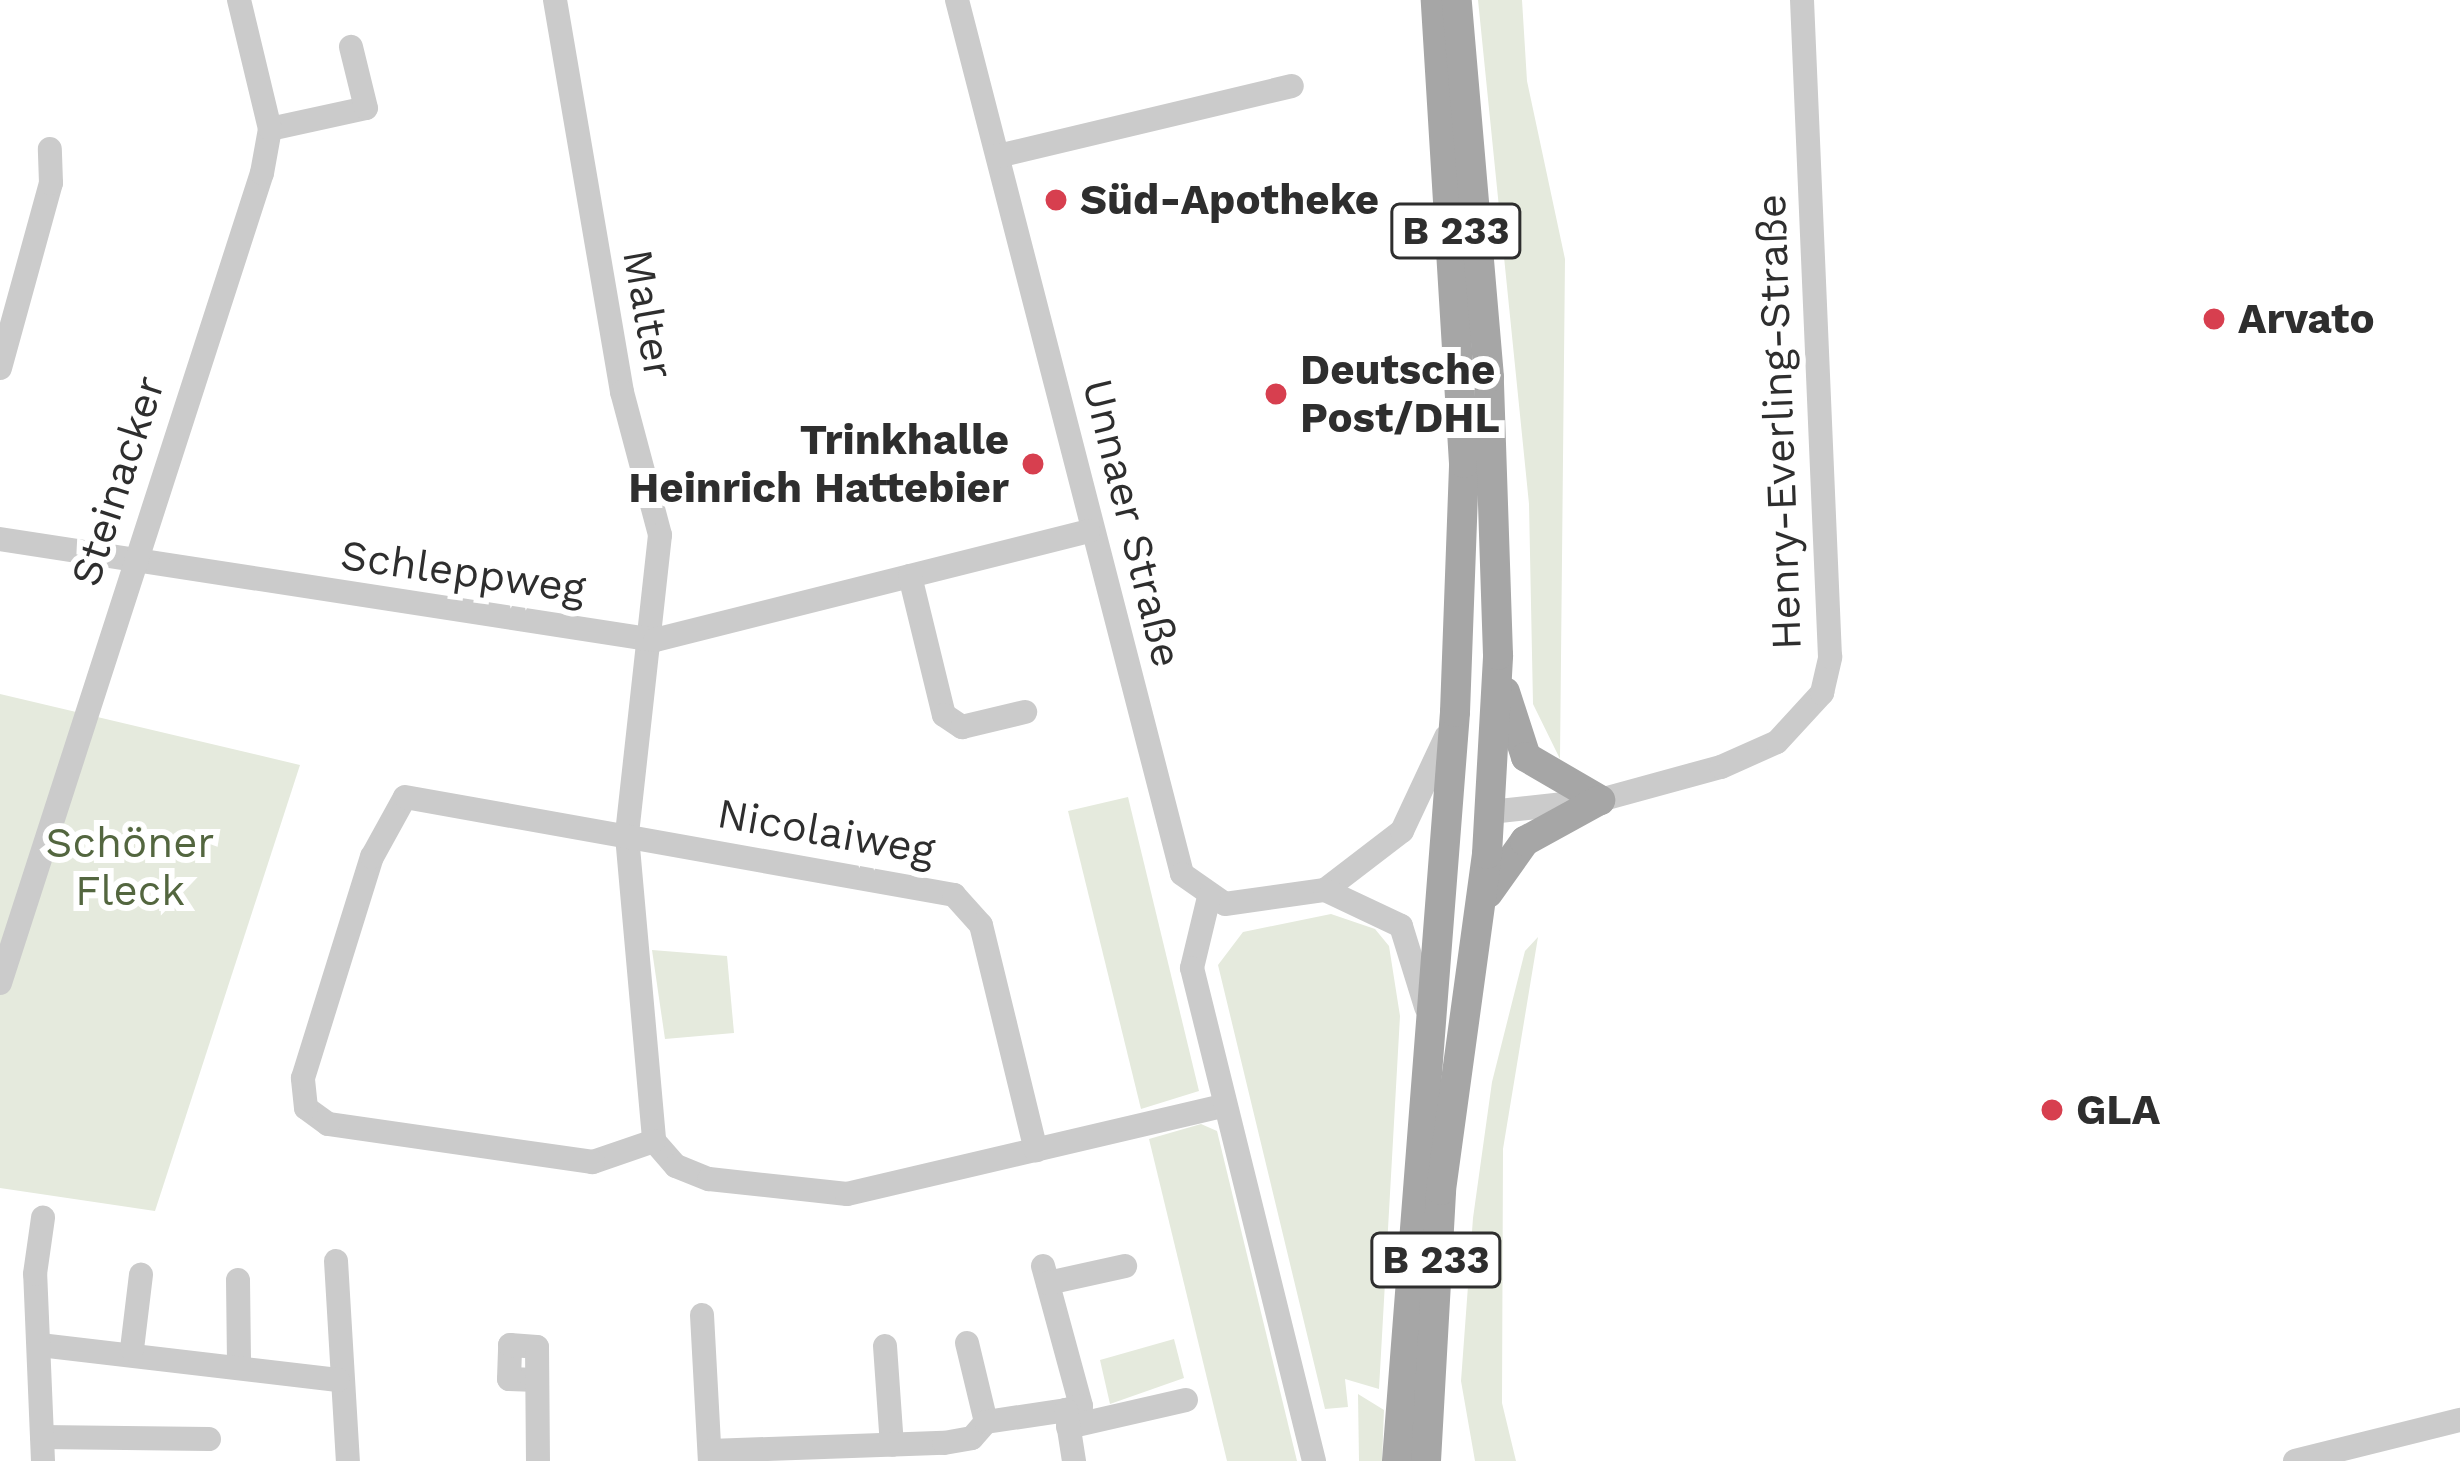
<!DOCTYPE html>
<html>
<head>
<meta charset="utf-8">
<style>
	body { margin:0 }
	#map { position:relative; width:2460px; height:1461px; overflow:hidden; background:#fff; font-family:"Work Sans",sans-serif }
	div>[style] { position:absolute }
	.green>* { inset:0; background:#e5eadd }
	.minor>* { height:24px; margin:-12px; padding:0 12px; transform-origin:12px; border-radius:12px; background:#cbcbcb }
	.major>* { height:30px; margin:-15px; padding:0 15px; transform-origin:15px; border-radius:15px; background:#a6a6a6 }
	.dots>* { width:33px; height:33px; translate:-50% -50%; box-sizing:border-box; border:6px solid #fff; border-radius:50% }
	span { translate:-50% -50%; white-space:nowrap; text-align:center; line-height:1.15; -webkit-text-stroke:12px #fff; paint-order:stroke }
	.shield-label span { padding:3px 9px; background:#fff; border:3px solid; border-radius:9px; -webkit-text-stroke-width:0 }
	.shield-label { font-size:39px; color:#2e2e2e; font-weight:700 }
	.poi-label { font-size:42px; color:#2e2e2e; font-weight:700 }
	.left { translate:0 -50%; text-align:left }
	.right { translate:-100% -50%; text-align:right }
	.street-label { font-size:42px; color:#2e2e2e }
	.park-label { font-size:42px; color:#53663f }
</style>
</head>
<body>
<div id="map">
	<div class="green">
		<i style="clip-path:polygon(1478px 0,1522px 0,1527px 81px,1565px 259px,1560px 759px,1533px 704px,1529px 504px)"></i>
		<i style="clip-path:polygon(0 694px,300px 765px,155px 1211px,0 1188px)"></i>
		<i style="clip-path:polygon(1128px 797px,1199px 1091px,1141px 1109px,1068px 811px)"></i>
		<i style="clip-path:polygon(1331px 914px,1375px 929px,1389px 946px,1400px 1016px,1379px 1389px,1345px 1379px,1348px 1407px,1325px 1409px,1218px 965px,1243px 932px)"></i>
		<i style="clip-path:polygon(1538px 937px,1503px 1149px,1502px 1403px,1516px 1461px,1475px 1461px,1461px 1381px,1473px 1218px,1492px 1082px,1525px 951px)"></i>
		<i style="clip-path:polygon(652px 950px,727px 956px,734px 1033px,665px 1039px)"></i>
		<i style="clip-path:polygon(1201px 1124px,1217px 1131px,1297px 1461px,1227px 1461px,1149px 1139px)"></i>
		<i style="clip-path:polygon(1174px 1339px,1184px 1378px,1110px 1404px,1100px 1360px)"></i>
		<i style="clip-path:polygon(1358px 1394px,1384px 1410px,1382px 1461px,1359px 1461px)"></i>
	</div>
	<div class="minor">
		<i style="left:555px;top:0;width:398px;rotate:80.3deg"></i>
		<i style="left:622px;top:392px;width:148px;rotate:75.1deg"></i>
		<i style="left:660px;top:535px;width:303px;rotate:96.3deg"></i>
		<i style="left:627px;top:836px;width:306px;rotate:84.9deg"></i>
		<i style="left:654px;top:1141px;width:33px;rotate:49deg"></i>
		<i style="left:676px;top:1166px;width:35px;rotate:22deg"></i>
		<i style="left:709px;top:1179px;width:139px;rotate:6.2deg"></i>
		<i style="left:847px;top:1194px;width:385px;rotate:-13.2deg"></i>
		<i style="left:957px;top:0;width:902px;rotate:75.56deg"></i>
		<i style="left:1182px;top:874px;width:52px;rotate:34.9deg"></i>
		<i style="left:1225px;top:904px;width:101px;rotate:-8deg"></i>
		<i style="left:1325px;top:890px;width:97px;rotate:-37.5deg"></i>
		<i style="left:1402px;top:831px;width:104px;rotate:-64.9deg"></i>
		<i style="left:270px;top:129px;width:98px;rotate:-12.3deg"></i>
		<i style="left:366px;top:108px;width:63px;rotate:-103.8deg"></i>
		<i style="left:998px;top:156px;width:302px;rotate:-13.4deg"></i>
		<i style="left:0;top:368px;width:192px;rotate:-74.6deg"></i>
		<i style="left:51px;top:183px;width:34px;rotate:-92deg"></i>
		<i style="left:0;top:539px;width:663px;rotate:8.77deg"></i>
		<i style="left:655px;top:640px;width:447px;rotate:-14.1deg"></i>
		<i style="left:910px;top:576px;width:143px;rotate:76.3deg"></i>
		<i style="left:944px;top:715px;width:22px;rotate:34deg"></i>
		<i style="left:962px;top:727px;width:65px;rotate:-13.4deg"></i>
		<i style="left:1490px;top:812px;width:111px;rotate:-6.2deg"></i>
		<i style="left:1600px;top:800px;width:125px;rotate:-15.3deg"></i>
		<i style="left:1721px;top:767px;width:61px;rotate:-24.1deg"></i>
		<i style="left:1777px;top:742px;width:67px;rotate:-47.4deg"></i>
		<i style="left:1822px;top:693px;width:37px;rotate:-77deg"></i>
		<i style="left:1830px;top:657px;width:658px;rotate:-92.44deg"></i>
		<i style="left:1325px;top:890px;width:84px;rotate:25.3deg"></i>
		<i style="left:1401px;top:926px;width:85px;rotate:72.8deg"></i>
		<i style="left:1209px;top:897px;width:73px;rotate:103.5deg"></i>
		<i style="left:1192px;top:968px;width:508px;rotate:76.1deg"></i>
		<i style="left:0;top:983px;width:851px;rotate:-72.08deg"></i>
		<i style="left:262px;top:173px;width:45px;rotate:-79.7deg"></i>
		<i style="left:270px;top:129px;width:133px;rotate:-103.5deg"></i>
		<i style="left:654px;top:1141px;width:65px;rotate:161deg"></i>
		<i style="left:593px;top:1162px;width:268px;rotate:-171.8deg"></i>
		<i style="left:328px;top:1124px;width:27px;rotate:-144deg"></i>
		<i style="left:306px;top:1108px;width:30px;rotate:-96deg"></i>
		<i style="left:303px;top:1078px;width:232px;rotate:-72.7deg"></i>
		<i style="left:372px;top:857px;width:68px;rotate:-61.2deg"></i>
		<i style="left:405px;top:797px;width:558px;rotate:10.12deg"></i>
		<i style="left:954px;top:895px;width:40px;rotate:48deg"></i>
		<i style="left:981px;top:925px;width:232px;rotate:76.3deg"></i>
		<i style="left:336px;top:1261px;width:200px;rotate:86.6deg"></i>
		<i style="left:1043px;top:1266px;width:145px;rotate:74.8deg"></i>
		<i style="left:1081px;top:1406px;width:16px;rotate:165deg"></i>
		<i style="left:238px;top:1280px;width:83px;rotate:89.3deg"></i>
		<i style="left:1048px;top:1283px;width:79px;rotate:-12.4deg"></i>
		<i style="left:702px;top:1315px;width:146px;rotate:86.9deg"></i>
		<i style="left:967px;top:1343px;width:81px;rotate:76.5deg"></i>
		<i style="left:40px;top:1345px;width:300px;rotate:6.7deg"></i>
		<i style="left:885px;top:1346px;width:99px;rotate:86deg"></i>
		<i style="left:132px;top:1349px;width:75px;rotate:-83.1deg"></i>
		<i style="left:537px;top:1380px;width:28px;rotate:-178deg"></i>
		<i style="left:509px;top:1379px;width:34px;rotate:-88deg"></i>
		<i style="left:510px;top:1345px;width:27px;rotate:4deg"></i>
		<i style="left:537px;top:1347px;width:114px;rotate:89.5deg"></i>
		<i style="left:1068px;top:1427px;width:121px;rotate:-12.9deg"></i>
		<i style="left:42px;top:1437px;width:167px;rotate:0.7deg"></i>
		<i style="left:710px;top:1451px;width:234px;rotate:-2deg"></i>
		<i style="left:944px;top:1443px;width:28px;rotate:-10deg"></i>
		<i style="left:972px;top:1438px;width:21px;rotate:-49deg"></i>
		<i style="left:986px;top:1422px;width:81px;rotate:-8.5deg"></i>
		<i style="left:1066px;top:1410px;width:52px;rotate:81.1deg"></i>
		<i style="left:43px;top:1461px;width:187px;rotate:-92.4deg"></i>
		<i style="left:35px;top:1274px;width:57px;rotate:-81.9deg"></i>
		<i style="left:2295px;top:1461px;width:170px;rotate:-14deg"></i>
	</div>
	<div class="major">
		<i style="left:1505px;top:692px;width:68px;rotate:72.1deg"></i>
		<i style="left:1526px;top:757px;width:86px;rotate:30.2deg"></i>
		<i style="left:1488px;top:893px;width:64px;rotate:-54.6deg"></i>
		<i style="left:1525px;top:841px;width:85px;rotate:-28.7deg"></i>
		<i style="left:1397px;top:1461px;width:751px;rotate:-85.57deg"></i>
		<i style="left:1455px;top:712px;width:249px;rotate:-87.9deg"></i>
		<i style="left:1464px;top:463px;width:464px;rotate:-93.5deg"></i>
		<i style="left:1426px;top:1461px;width:271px;rotate:-86.8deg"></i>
		<i style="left:1441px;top:1190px;width:339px;rotate:-82.2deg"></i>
		<i style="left:1487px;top:854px;width:199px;rotate:-86.8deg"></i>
		<i style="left:1498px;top:655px;width:278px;rotate:-91.9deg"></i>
		<i style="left:1489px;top:377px;width:378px;rotate:-94.9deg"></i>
	</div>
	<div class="dots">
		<i style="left:1056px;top:200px;background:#d73f4f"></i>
		<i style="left:2214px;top:319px;background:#d73f4f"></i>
		<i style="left:1276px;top:394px;background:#d73f4f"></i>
		<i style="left:1033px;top:464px;background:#d73f4f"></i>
		<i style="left:2052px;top:1110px;background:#d73f4f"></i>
	</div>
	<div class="shield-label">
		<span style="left:1456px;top:231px">B 233</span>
		<span style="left:1436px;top:1260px">B 233</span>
	</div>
	<div class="poi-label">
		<span class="left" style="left:1080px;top:200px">Süd-Apotheke</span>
		<span class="left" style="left:2238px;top:319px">Arvato</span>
		<span class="left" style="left:1300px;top:394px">Deutsche<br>Post/DHL</span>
		<span class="right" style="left:1009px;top:464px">Trinkhalle<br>Heinrich Hattebier</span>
		<span class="left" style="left:2076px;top:1110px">GLA</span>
	</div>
	<div class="street-label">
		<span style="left:648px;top:314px;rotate:80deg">Malter</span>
		<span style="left:1779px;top:422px;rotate:-92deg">Henry-Everling-Straße</span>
		<span style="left:118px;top:481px;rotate:-72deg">Steinacker</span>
		<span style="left:1132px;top:523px;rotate:76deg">Unnaer Straße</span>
		<span style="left:463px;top:572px;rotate:8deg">Schleppweg</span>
		<span style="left:826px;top:832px;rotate:10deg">Nicolaiweg</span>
	</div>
	<div class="park-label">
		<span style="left:130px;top:867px">Schöner<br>Fleck</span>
	</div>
</div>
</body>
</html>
